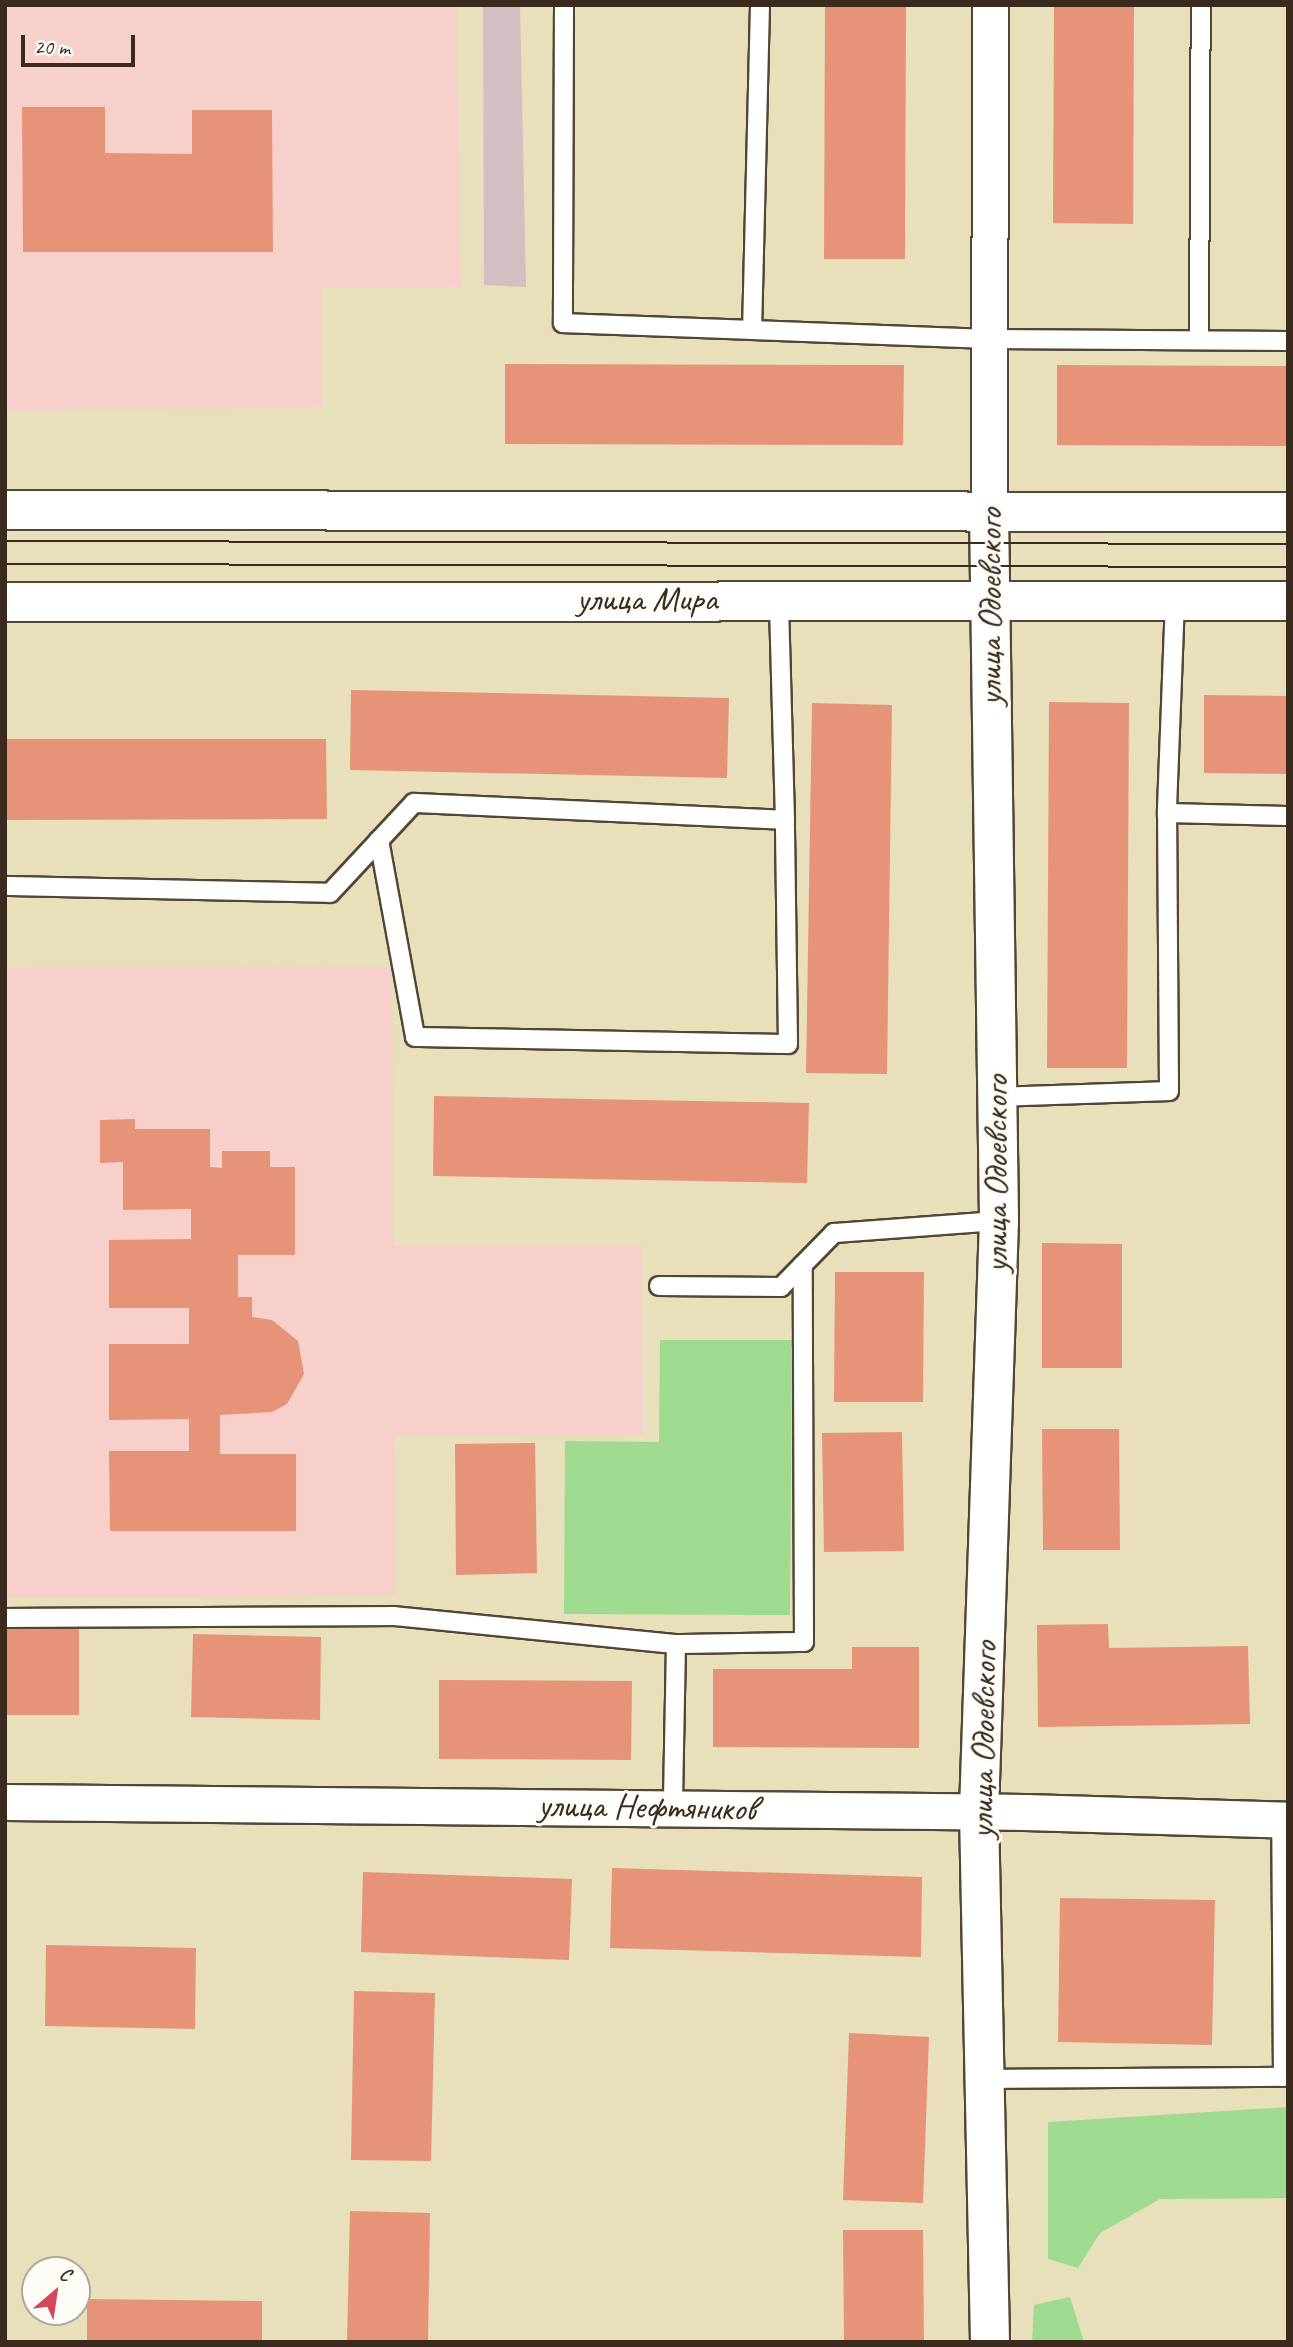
<!DOCTYPE html>
<html>
<head>
<meta charset="utf-8">
<style>
	body { margin:0 }
	#map { position:relative; width:1293px; height:2347px; overflow:hidden; background:#e7e0ba; font-family:Caveat,sans-serif }
	div>[style] { position:absolute }
	.built>* { inset:0; background:#f7d0cc }
	.industrial>* { inset:0; background:#d2bec3 }
	.green>* { inset:0; background:#9edb8f }
	.building>* { inset:0; background:#e79378 }
	.roads { filter:drop-shadow(2px 0 #554535) drop-shadow(-2px 0 #554535) drop-shadow(0 2px #554535) drop-shadow(0 -2px #554535) }
	.lane>* { height:18px; margin:-9px; padding:0 9px; transform-origin:9px; border-radius:9px; background:#fff }
	.street>* { height:35px; margin:-17.5px; padding:0 17.5px; transform-origin:17.5px; border-radius:17.5px; background:#fff }
	.secondary>* { height:38px; margin:-19px; padding:0 19px; transform-origin:19px; border-radius:19px; background:#fff }
	.tram>* { height:2px; margin:-1px; padding:0 1px; transform-origin:1px; border-radius:1px; background:#3b2a1e }
	span { translate:-50% -50%; white-space:nowrap; text-align:center; line-height:1.15; -webkit-text-stroke:6px #fdfcf7; paint-order:stroke }
	.street-label { font-size:35px; color:#3b2a1e }
	.frame { position:absolute; inset:0; border:7px solid #3b2a1e; pointer-events:none }
	.north { position:absolute; left:21px; top:2256px; width:70px; height:70px; box-sizing:border-box; background:#fdfcf7; border:2px solid #afa8a0; border-radius:50%; rotate:29deg; font-size:19px; font-weight:700; line-height:28px; text-align:center; color:#3b2a1e }
	.north::after { content:''; display:block; margin:auto; width:24px; height:32px; background:#d1495b; clip-path:polygon(50% 0,100% 100%,50% 72%,0 100%) }
	.scale { position:absolute; left:21px; top:35px; width:114px; height:32px; box-sizing:border-box; border:4px solid #3b2a1e; border-top:0; padding-left:9px; font-size:21px; line-height:24px; white-space:nowrap; color:#3b2a1e; -webkit-text-stroke:5px #fdfcf7; paint-order:stroke }
</style>
</head>
<body>
<div id="map">
	<div class="built">
		<i style="clip-path:polygon(5px 5px,457px 5px,461px 287px,321px 288px,322px 407px,5px 411px)"></i>
		<i style="clip-path:polygon(392px 967px,394px 1246px,642px 1246px,643px 1435px,395px 1436px,396px 1596px,5px 1598px,5px 968px)"></i>
	</div>
	<div class="industrial">
		<i style="clip-path:polygon(483px 5px,520px 5px,526px 287px,484px 285px)"></i>
	</div>
	<div class="green">
		<i style="clip-path:polygon(660px 1340px,792px 1340px,790px 1615px,564px 1614px,565px 1441px,659px 1442px)"></i>
		<i style="clip-path:polygon(1288px 2107px,1288px 2198px,1160px 2199px,1100px 2233px,1078px 2268px,1048px 2259px,1048px 2122px)"></i>
		<i style="clip-path:polygon(1070px 2297px,1084px 2342px,1032px 2342px,1034px 2305px)"></i>
	</div>
	<div class="building">
		<i style="clip-path:polygon(825px 5px,906px 5px,905px 259px,824px 259px)"></i>
		<i style="clip-path:polygon(1054px 5px,1134px 5px,1133px 224px,1053px 223px)"></i>
		<i style="clip-path:polygon(22px 107px,105px 107px,105px 153px,192px 154px,192px 110px,272px 110px,273px 252px,23px 252px)"></i>
		<i style="clip-path:polygon(505px 364px,904px 365px,903px 445px,505px 444px)"></i>
		<i style="clip-path:polygon(1057px 365px,1288px 366px,1288px 446px,1057px 445px)"></i>
		<i style="clip-path:polygon(351px 690px,729px 698px,727px 778px,350px 770px)"></i>
		<i style="clip-path:polygon(1204px 695px,1288px 696px,1288px 774px,1204px 773px)"></i>
		<i style="clip-path:polygon(1049px 702px,1129px 703px,1127px 1068px,1047px 1068px)"></i>
		<i style="clip-path:polygon(812px 703px,892px 705px,887px 1074px,806px 1073px)"></i>
		<i style="clip-path:polygon(5px 739px,326px 739px,327px 819px,5px 820px)"></i>
		<i style="clip-path:polygon(434px 1096px,809px 1103px,807px 1183px,433px 1176px)"></i>
		<i style="clip-path:polygon(135px 1119px,135px 1129px,210px 1129px,210px 1167px,222px 1168px,222px 1151px,270px 1151px,270px 1167px,295px 1167px,295px 1255px,238px 1255px,238px 1297px,252px 1297px,252px 1317px,272px 1320px,298px 1341px,304px 1374px,287px 1404px,272px 1412px,220px 1415px,220px 1454px,296px 1454px,296px 1531px,110px 1531px,109px 1451px,189px 1451px,189px 1419px,109px 1420px,109px 1344px,189px 1344px,189px 1308px,109px 1308px,109px 1240px,191px 1239px,191px 1209px,123px 1210px,123px 1162px,100px 1163px,100px 1120px)"></i>
		<i style="clip-path:polygon(1042px 1243px,1122px 1244px,1122px 1368px,1042px 1368px)"></i>
		<i style="clip-path:polygon(835px 1272px,924px 1272px,923px 1402px,834px 1402px)"></i>
		<i style="clip-path:polygon(1042px 1429px,1119px 1429px,1120px 1550px,1043px 1550px)"></i>
		<i style="clip-path:polygon(902px 1432px,904px 1551px,824px 1552px,822px 1433px)"></i>
		<i style="clip-path:polygon(535px 1443px,537px 1573px,456px 1575px,455px 1444px)"></i>
		<i style="clip-path:polygon(1108px 1624px,1109px 1648px,1248px 1646px,1250px 1724px,1038px 1727px,1037px 1625px)"></i>
		<i style="clip-path:polygon(5px 1628px,79px 1628px,79px 1715px,5px 1715px)"></i>
		<i style="clip-path:polygon(193px 1634px,321px 1637px,320px 1720px,191px 1717px)"></i>
		<i style="clip-path:polygon(852px 1647px,919px 1647px,919px 1748px,713px 1747px,713px 1669px,852px 1669px)"></i>
		<i style="clip-path:polygon(439px 1680px,632px 1681px,631px 1760px,439px 1759px)"></i>
		<i style="clip-path:polygon(612px 1868px,922px 1877px,921px 1957px,610px 1948px)"></i>
		<i style="clip-path:polygon(363px 1872px,572px 1879px,569px 1960px,361px 1952px)"></i>
		<i style="clip-path:polygon(1060px 1898px,1215px 1900px,1212px 2045px,1058px 2042px)"></i>
		<i style="clip-path:polygon(46px 1945px,196px 1948px,195px 2029px,45px 2026px)"></i>
		<i style="clip-path:polygon(354px 1991px,435px 1993px,431px 2161px,351px 2160px)"></i>
		<i style="clip-path:polygon(849px 2033px,929px 2037px,923px 2203px,843px 2200px)"></i>
		<i style="clip-path:polygon(350px 2211px,430px 2213px,428px 2342px,347px 2342px)"></i>
		<i style="clip-path:polygon(843px 2230px,923px 2230px,924px 2342px,844px 2342px)"></i>
		<i style="clip-path:polygon(87px 2299px,262px 2301px,262px 2342px,87px 2342px)"></i>
	</div>
	<div class="roads">
		<div class="lane">
			<i style="left:564px;top:5px;width:318px;rotate:90.2deg"></i>
			<i style="left:563px;top:323px;width:189px;rotate:2.1deg"></i>
			<i style="left:760px;top:5px;width:325px;rotate:91.4deg"></i>
			<i style="left:752px;top:330px;width:237px;rotate:2.2deg"></i>
			<i style="left:989px;top:339px;width:299px;rotate:0.4deg"></i>
			<i style="left:1199px;top:340px;width:335px;rotate:-89.7deg"></i>
			<i style="left:1175px;top:600px;width:213px;rotate:92.2deg"></i>
			<i style="left:1167px;top:813px;width:121px;rotate:1.4deg"></i>
			<i style="left:379px;top:840px;width:200px;rotate:79.6deg"></i>
			<i style="left:415px;top:1037px;width:373px;rotate:1.1deg"></i>
			<i style="left:788px;top:1044px;width:224px;rotate:-90.8deg"></i>
			<i style="left:5px;top:886px;width:325px;rotate:1.2deg"></i>
			<i style="left:330px;top:893px;width:123px;rotate:-47deg"></i>
			<i style="left:414px;top:803px;width:371px;rotate:2.6deg"></i>
			<i style="left:785px;top:820px;width:221px;rotate:-91.6deg"></i>
			<i style="left:997px;top:1097px;width:172px;rotate:-2deg"></i>
			<i style="left:1169px;top:1091px;width:278px;rotate:-90.4deg"></i>
			<i style="left:659px;top:1286px;width:122px;rotate:0.5deg"></i>
			<i style="left:781px;top:1287px;width:76px;rotate:-45.5deg"></i>
			<i style="left:834px;top:1233px;width:165px;rotate:-4.2deg"></i>
			<i style="left:5px;top:1618px;width:389px;rotate:-0.3deg"></i>
			<i style="left:394px;top:1616px;width:283px;rotate:5.7deg"></i>
			<i style="left:676px;top:1644px;width:163px;rotate:91.1deg"></i>
			<i style="left:676px;top:1644px;width:128px;rotate:-0.9deg"></i>
			<i style="left:804px;top:1642px;width:377px;rotate:-90.2deg"></i>
			<i style="left:985px;top:2079px;width:298px;rotate:-0.4deg"></i>
			<i style="left:1283px;top:2077px;width:257px;rotate:-90.4deg"></i>
		</div>
		<div class="street">
			<i style="left:989px;top:511px;width:506px;rotate:-89.89deg"></i>
			<i style="left:5px;top:1802px;width:1020px;rotate:0.56deg"></i>
			<i style="left:1025px;top:1812px;width:263px;rotate:1.7deg"></i>
		</div>
		<div class="secondary">
			<i style="left:5px;top:510px;width:1283px;rotate:0.09deg"></i>
			<i style="left:989px;top:511px;width:710px;rotate:89.19deg"></i>
			<i style="left:999px;top:1221px;width:591px;rotate:91.94deg"></i>
			<i style="left:979px;top:1812px;width:530px;rotate:88.81deg"></i>
			<i style="left:5px;top:602px;width:1283px;rotate:-0.04deg"></i>
		</div>
	</div>
	<div class="tram">
		<i style="left:5px;top:541px;width:1283px;rotate:0.13deg"></i>
		<i style="left:5px;top:564px;width:1283px;rotate:0.13deg"></i>
	</div>
	<div class="street-label">
		<span style="left:647px;top:599px">улица Мира</span>
		<span style="left:990px;top:607px;rotate:-90deg">улица Одоевского</span>
		<span style="left:996px;top:1174px;rotate:-90deg">улица Одоевского</span>
		<span style="left:983px;top:1740px;rotate:-89deg">улица Одоевского</span>
		<span style="left:647px;top:1807px;rotate:1deg">улица Нефтяников</span>
	</div>
	<div class="frame"></div>
	<div class="north">С</div>
	<div class="scale">20 m</div>
</div>
</body>
</html>
